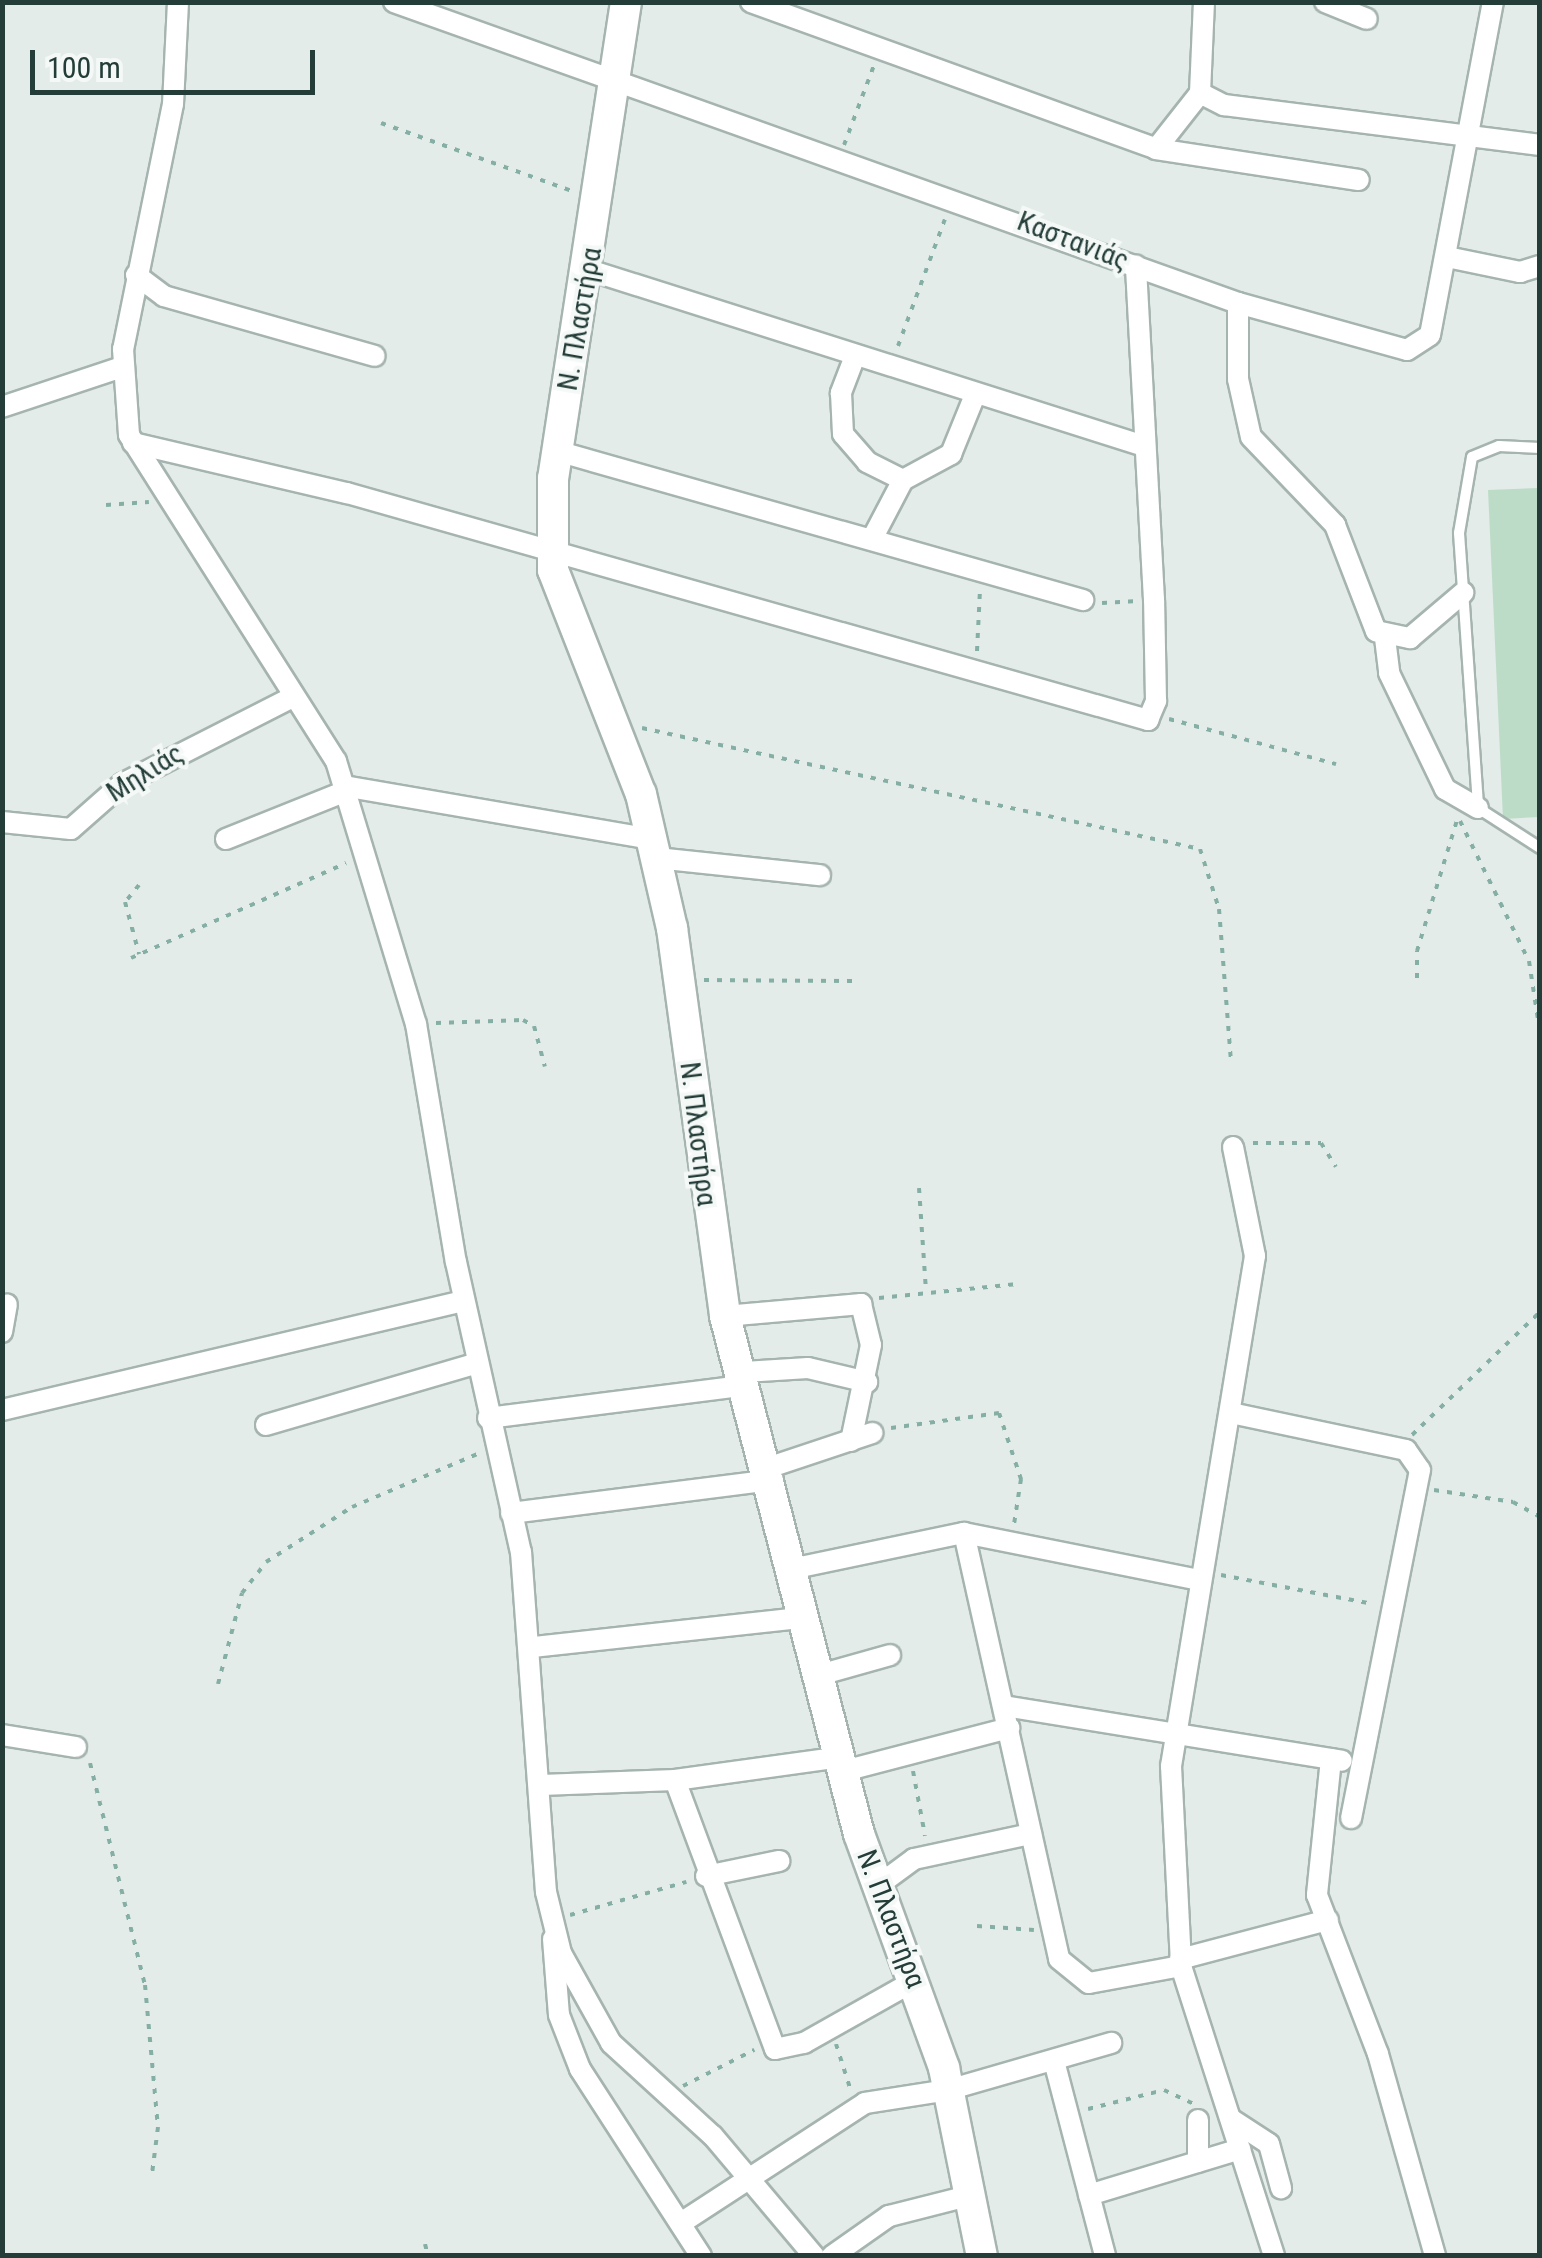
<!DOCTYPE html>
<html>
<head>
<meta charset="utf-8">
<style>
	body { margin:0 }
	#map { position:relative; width:1542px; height:2258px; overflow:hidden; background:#e3ece9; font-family:"Roboto Condensed",sans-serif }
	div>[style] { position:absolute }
	.green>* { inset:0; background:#bddcc8 }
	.path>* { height:4px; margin-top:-2px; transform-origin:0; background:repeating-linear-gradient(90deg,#85afa4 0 5px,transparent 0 13px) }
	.roads { filter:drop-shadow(2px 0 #a6b4b0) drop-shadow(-2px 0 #a6b4b0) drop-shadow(0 2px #a6b4b0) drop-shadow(0 -2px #a6b4b0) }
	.lane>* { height:10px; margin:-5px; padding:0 5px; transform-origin:5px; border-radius:5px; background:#fff }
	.street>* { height:20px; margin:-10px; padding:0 10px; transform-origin:10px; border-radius:10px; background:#fff }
	.secondary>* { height:30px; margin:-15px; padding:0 15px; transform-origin:15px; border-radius:15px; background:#fff }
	span { translate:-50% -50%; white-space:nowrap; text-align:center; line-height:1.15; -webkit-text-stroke:8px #f4f9f7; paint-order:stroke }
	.street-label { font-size:28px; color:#243d38 }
	.frame { position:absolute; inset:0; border:5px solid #243d38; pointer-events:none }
	.scale { position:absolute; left:30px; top:50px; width:285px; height:45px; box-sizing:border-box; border:5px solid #243d38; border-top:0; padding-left:12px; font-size:30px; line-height:35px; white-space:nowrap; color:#243d38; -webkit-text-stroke:8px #f4f9f7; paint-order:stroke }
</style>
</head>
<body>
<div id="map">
	<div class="green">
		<i style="clip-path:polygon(1539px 488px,1539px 817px,1503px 819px,1488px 490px)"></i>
	</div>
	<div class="path">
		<i style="left:381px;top:123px;width:206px;rotate:19.6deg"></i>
		<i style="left:844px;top:145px;width:85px;rotate:-69.4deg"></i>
		<i style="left:898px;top:346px;width:135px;rotate:-69.7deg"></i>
		<i style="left:106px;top:505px;width:43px;rotate:-4deg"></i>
		<i style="left:1102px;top:603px;width:36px;rotate:-3deg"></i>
		<i style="left:977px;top:651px;width:61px;rotate:-87.2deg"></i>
		<i style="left:1169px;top:719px;width:173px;rotate:15.1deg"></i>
		<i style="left:642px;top:728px;width:571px;rotate:12.23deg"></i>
		<i style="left:1200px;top:849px;width:63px;rotate:72.4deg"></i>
		<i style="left:1219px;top:909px;width:154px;rotate:85.5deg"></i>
		<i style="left:1460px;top:821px;width:156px;rotate:63.8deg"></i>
		<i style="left:1529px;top:961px;width:73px;rotate:81.3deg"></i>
		<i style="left:139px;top:885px;width:22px;rotate:129deg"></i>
		<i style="left:125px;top:902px;width:54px;rotate:74.9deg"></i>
		<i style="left:131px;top:958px;width:235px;rotate:-23.8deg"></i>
		<i style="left:1417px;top:978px;width:27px;rotate:-90deg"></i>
		<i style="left:1417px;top:951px;width:137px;rotate:-73deg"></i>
		<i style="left:704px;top:980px;width:150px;rotate:0.4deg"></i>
		<i style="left:436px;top:1023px;width:87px;rotate:-2deg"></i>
		<i style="left:523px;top:1020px;width:13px;rotate:29deg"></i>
		<i style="left:534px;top:1026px;width:42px;rotate:75deg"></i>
		<i style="left:1253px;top:1143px;width:68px"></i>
		<i style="left:1321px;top:1143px;width:28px;rotate:58deg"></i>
		<i style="left:919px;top:1188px;width:103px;rotate:86.1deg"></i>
		<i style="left:879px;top:1298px;width:139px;rotate:-5.8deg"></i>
		<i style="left:891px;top:1428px;width:109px;rotate:-7.9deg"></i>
		<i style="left:999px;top:1413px;width:70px;rotate:71.6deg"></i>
		<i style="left:1021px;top:1479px;width:46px;rotate:98.8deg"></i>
		<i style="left:1412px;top:1435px;width:178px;rotate:-43.9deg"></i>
		<i style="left:1434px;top:1490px;width:80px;rotate:8.6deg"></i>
		<i style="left:1513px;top:1502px;width:31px;rotate:29deg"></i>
		<i style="left:1221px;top:1575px;width:155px;rotate:10.8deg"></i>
		<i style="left:218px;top:1684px;width:94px;rotate:-75.2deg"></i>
		<i style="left:242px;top:1593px;width:39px;rotate:-52deg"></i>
		<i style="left:266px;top:1562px;width:102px;rotate:-32.6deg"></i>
		<i style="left:352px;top:1507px;width:139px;rotate:-22.9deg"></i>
		<i style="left:90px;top:1763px;width:229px;rotate:76.1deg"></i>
		<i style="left:145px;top:1985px;width:143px;rotate:84.8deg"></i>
		<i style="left:158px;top:2127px;width:47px;rotate:97.3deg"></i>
		<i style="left:913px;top:1771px;width:66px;rotate:79.5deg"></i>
		<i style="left:570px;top:1915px;width:121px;rotate:-15.9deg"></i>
		<i style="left:977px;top:1926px;width:57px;rotate:4deg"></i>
		<i style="left:836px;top:2044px;width:46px;rotate:72.3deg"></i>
		<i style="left:683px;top:2086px;width:80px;rotate:-26.9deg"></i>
		<i style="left:1088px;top:2109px;width:78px;rotate:-14deg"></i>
		<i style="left:1164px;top:2090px;width:33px;rotate:25deg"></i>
		<i style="left:425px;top:2244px;width:12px;rotate:76deg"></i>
	</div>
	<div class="roads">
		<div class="lane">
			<i style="left:1540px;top:448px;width:41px;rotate:-177.2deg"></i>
			<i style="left:1499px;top:446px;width:29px;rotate:158deg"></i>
			<i style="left:1472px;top:457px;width:77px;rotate:99.7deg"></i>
			<i style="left:1459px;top:533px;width:276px;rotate:86deg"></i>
			<i style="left:1478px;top:808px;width:74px;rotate:32.8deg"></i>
		</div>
		<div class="street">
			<i style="left:178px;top:2px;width:102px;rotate:92.8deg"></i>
			<i style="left:173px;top:104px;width:250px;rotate:101.5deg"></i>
			<i style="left:123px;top:349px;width:86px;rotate:86deg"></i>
			<i style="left:129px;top:435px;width:386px;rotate:57.6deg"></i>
			<i style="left:336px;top:761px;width:275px;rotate:73.1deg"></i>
			<i style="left:416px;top:1024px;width:241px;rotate:80.5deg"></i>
			<i style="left:456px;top:1262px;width:297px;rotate:77.4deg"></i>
			<i style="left:521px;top:1552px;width:341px;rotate:85.8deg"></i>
			<i style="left:546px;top:1892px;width:63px;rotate:76.2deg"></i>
			<i style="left:561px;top:1953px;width:103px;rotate:60.9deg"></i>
			<i style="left:611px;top:2043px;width:138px;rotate:42.4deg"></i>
			<i style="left:713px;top:2136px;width:157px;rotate:49.9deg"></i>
			<i style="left:394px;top:2px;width:896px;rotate:19.63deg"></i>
			<i style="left:1238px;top:303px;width:175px;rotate:15.5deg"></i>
			<i style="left:1407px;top:350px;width:27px;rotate:-33deg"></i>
			<i style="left:1430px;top:335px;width:339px;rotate:-79.3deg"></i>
			<i style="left:751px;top:2px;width:431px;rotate:19.9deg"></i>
			<i style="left:1156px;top:149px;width:205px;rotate:8.7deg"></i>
			<i style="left:1325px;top:2px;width:45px;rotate:22deg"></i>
			<i style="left:1200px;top:93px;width:27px;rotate:27deg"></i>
			<i style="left:1224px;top:105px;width:319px;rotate:7.2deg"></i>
			<i style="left:1156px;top:149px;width:71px;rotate:-51.8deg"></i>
			<i style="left:1200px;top:93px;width:91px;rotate:-87.5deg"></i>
			<i style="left:1447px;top:257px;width:75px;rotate:11.6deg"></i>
			<i style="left:1520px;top:272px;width:21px;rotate:-17deg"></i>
			<i style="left:589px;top:270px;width:579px;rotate:17.59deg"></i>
			<i style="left:136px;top:275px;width:35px;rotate:37deg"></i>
			<i style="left:164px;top:296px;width:219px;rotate:15.9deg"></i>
			<i style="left:1238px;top:303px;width:76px;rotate:90deg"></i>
			<i style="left:1238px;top:379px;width:59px;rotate:77.4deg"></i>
			<i style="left:1251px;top:437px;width:122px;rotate:46.3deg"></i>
			<i style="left:1335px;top:525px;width:114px;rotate:68.9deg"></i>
			<i style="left:1376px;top:631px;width:35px;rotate:12deg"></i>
			<i style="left:1410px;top:638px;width:70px;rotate:-40.3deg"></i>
			<i style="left:855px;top:356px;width:40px;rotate:111deg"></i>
			<i style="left:841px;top:393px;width:41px;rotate:87.2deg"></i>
			<i style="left:843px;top:434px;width:37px;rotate:49deg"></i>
			<i style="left:867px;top:462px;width:40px;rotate:26.6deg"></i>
			<i style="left:2px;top:407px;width:126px;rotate:-18.4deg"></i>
			<i style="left:133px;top:443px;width:220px;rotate:13.2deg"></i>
			<i style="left:347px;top:493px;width:833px;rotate:15.82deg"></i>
			<i style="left:1148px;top:720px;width:21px;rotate:-67deg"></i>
			<i style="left:1156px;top:701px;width:101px;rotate:-91.1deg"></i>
			<i style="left:1154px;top:600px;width:335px;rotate:-93.1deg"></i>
			<i style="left:557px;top:451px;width:547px;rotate:15.82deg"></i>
			<i style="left:872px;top:539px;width:67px;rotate:-62.3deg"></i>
			<i style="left:903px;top:480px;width:55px;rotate:-28.4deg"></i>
			<i style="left:951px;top:454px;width:64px;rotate:-67.9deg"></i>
			<i style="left:1385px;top:638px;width:35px;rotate:83deg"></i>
			<i style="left:1389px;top:673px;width:129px;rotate:64.2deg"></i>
			<i style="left:1445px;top:789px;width:38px;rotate:30deg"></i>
			<i style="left:344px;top:786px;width:313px;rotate:9.8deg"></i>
			<i style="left:2px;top:822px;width:69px;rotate:5.8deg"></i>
			<i style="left:71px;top:829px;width:68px;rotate:-41.4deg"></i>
			<i style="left:122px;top:784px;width:187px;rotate:-27deg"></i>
			<i style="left:226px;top:839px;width:129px;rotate:-21.8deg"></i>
			<i style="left:657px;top:858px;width:164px;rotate:6deg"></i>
			<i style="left:1233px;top:1147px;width:111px;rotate:78.6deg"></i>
			<i style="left:1255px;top:1256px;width:517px;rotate:99.35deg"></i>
			<i style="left:1171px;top:1766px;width:200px;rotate:87.1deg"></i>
			<i style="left:1181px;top:1966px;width:305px;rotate:72.2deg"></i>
			<i style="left:725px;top:1316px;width:137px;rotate:-5deg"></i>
			<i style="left:861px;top:1304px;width:42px;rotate:76.3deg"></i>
			<i style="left:871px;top:1345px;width:98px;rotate:101.8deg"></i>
			<i style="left:2px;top:1332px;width:28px;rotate:-80deg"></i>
			<i style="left:744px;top:1372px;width:64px;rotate:-3.6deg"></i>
			<i style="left:808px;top:1368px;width:61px;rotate:13.3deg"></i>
			<i style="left:2px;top:1410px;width:475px;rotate:-13.3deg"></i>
			<i style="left:1231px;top:1413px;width:179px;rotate:11.9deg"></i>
			<i style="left:1406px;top:1450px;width:24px;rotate:55deg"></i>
			<i style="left:1420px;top:1470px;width:355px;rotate:101.2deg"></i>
			<i style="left:488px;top:1418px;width:262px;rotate:-7.2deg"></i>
			<i style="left:266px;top:1425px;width:221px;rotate:-16.3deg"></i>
			<i style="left:770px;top:1467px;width:108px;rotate:-18.4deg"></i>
			<i style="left:511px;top:1513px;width:264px;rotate:-7.2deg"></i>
			<i style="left:964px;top:1533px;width:436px;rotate:77.4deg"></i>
			<i style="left:1059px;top:1959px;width:38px;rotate:39deg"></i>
			<i style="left:1089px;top:1983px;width:94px;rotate:-10.5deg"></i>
			<i style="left:791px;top:1569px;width:177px;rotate:-11.8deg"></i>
			<i style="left:964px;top:1533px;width:236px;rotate:11.3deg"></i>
			<i style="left:533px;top:1647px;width:270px;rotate:-6.2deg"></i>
			<i style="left:816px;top:1676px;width:77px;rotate:-15.8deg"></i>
			<i style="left:1004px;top:1706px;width:342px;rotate:9.2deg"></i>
			<i style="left:2px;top:1735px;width:75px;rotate:9.2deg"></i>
			<i style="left:1331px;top:1759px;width:137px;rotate:95.9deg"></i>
			<i style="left:1317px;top:1895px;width:170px;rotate:69deg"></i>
			<i style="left:1378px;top:2054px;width:210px;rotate:74.2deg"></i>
			<i style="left:844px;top:1771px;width:171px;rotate:-14.6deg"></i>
			<i style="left:675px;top:1780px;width:287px;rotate:69.6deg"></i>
			<i style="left:775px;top:2049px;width:30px;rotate:-12deg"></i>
			<i style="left:804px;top:2043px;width:126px;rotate:-29.4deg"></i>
			<i style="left:541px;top:1785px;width:134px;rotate:-2.1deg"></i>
			<i style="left:675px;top:1780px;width:167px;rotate:-7.9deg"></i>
			<i style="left:706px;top:1876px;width:75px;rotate:-11.6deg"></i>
			<i style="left:876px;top:1887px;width:47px;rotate:-36.4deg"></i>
			<i style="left:914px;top:1859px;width:120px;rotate:-12.1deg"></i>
			<i style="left:553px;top:1939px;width:76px;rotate:85.5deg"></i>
			<i style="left:559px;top:2015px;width:58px;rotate:68.7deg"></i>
			<i style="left:580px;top:2069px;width:223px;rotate:57.1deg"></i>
			<i style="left:1180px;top:1959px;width:153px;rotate:-14.8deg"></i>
			<i style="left:1054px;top:2061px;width:202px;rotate:75.3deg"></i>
			<i style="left:1231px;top:2119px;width:45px;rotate:33.3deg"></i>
			<i style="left:1269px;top:2144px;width:46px;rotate:74.7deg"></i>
			<i style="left:1198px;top:2162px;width:42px;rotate:-90deg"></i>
			<i style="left:1089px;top:2195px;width:158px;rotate:-16.9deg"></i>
			<i style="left:684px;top:2221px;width:216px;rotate:-33.1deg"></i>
			<i style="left:865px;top:2103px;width:84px;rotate:-8.9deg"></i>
			<i style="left:948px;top:2090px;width:170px;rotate:-16.1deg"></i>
			<i style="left:832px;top:2256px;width:70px;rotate:-35.1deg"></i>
			<i style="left:889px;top:2216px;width:81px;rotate:-14.2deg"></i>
		</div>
		<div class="secondary">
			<i style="left:626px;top:2px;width:482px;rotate:98.7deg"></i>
			<i style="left:553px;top:478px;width:92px;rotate:90deg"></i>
			<i style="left:553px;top:570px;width:241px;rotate:68.6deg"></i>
			<i style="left:641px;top:794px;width:138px;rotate:77deg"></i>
			<i style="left:672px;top:928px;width:392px;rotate:82.2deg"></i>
			<i style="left:725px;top:1316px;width:535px;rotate:75.5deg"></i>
			<i style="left:859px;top:1834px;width:249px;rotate:70deg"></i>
			<i style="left:944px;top:2068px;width:192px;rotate:78.6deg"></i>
		</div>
	</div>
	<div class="street-label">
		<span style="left:1073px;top:241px;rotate:21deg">Καστανιάς</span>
		<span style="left:580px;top:319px;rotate:-80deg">Ν. Πλαστήρα</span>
		<span style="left:145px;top:773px;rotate:-32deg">Μηλιάς</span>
		<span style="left:698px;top:1134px;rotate:83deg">Ν. Πλαστήρα</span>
		<span style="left:891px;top:1919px;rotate:69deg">Ν. Πλαστήρα</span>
	</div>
	<div class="frame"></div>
	<div class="scale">100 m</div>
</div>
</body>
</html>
